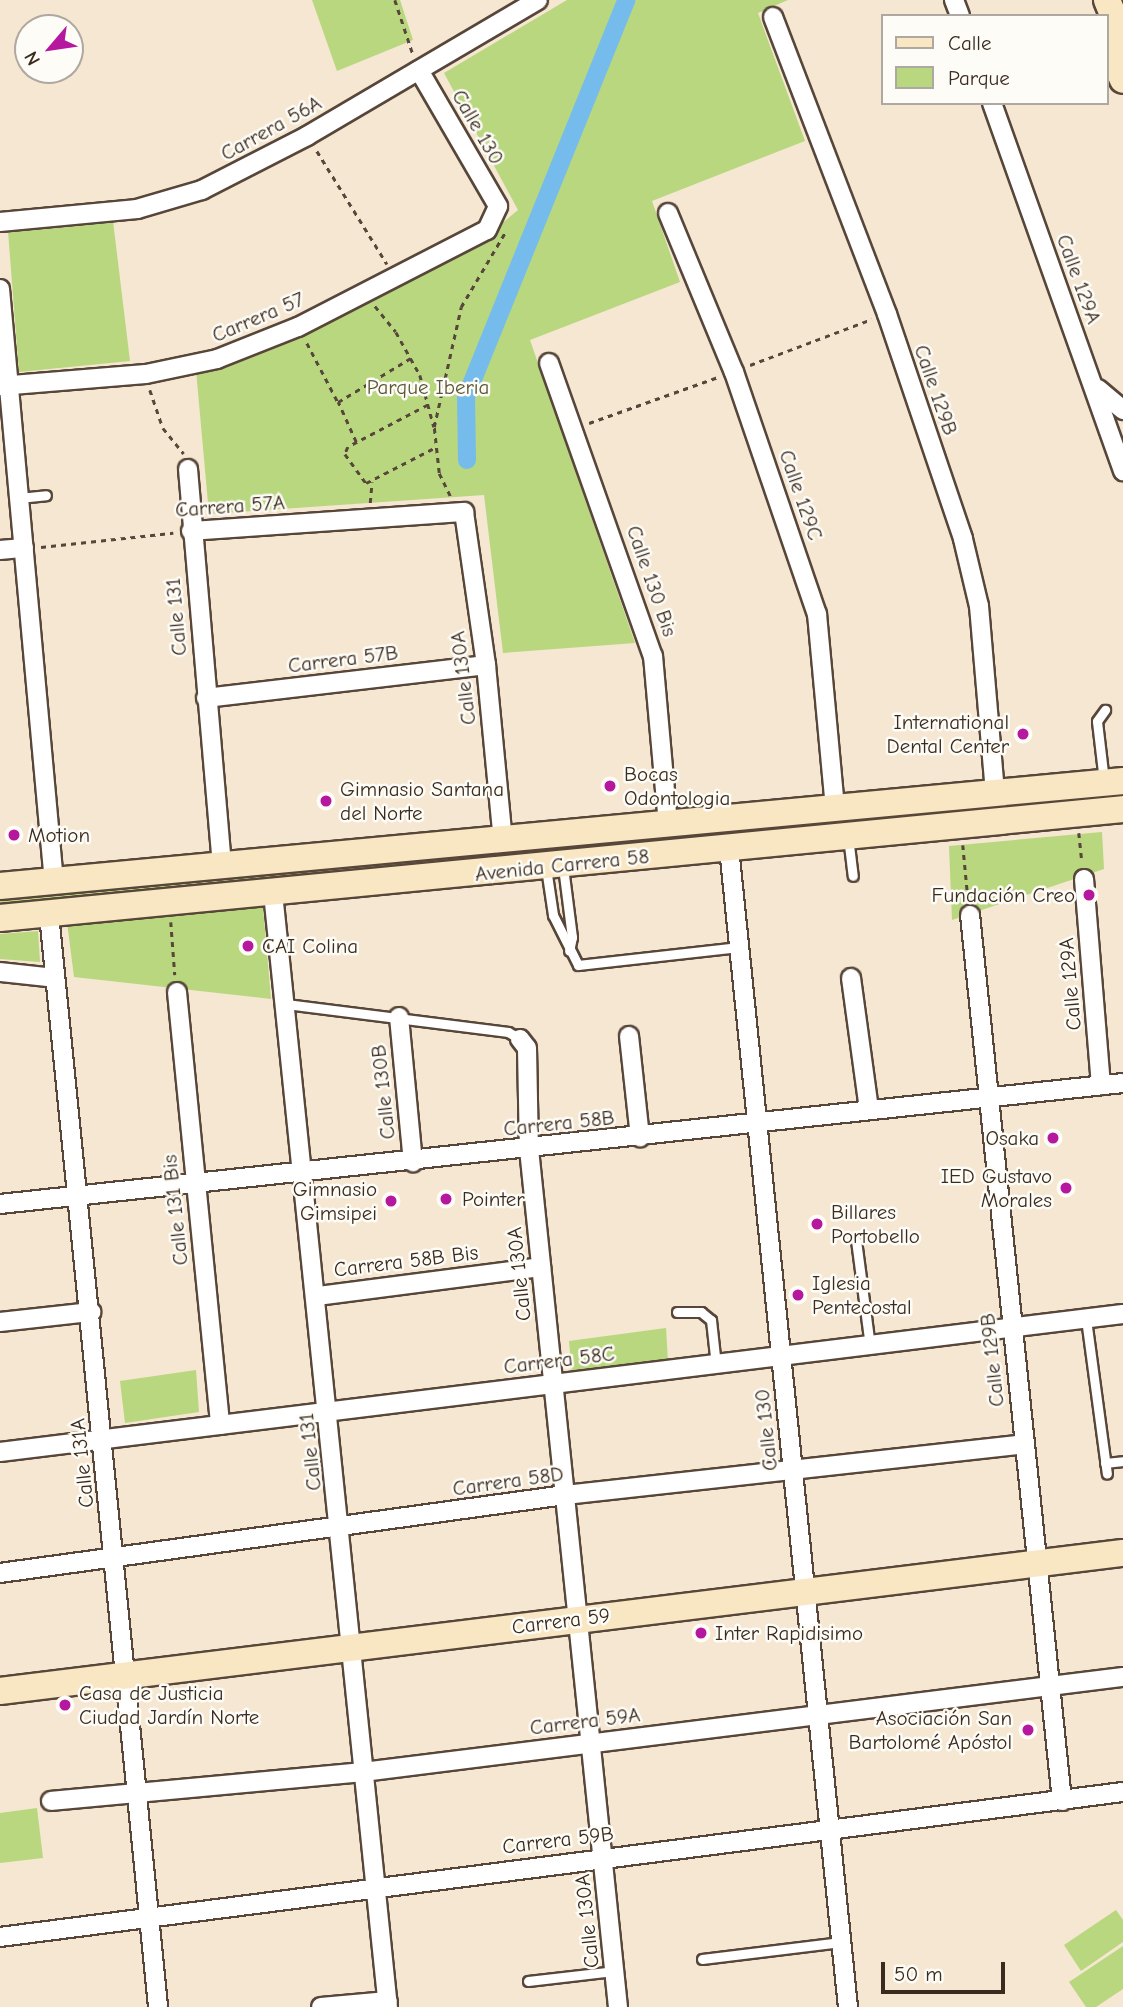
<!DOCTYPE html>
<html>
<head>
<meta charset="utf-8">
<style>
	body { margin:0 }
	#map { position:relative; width:1123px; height:2007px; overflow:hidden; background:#f5e7d1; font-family:"Comic Neue",sans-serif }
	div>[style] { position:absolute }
	.green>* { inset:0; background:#b8d77f }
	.canal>* { height:18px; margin:-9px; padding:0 9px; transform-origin:9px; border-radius:9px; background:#75bcec }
	.path>* { height:2.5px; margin-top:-1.25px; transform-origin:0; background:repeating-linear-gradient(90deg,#574639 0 5px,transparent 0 10px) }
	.roads { filter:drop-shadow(2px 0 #574639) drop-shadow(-2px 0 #574639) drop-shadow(0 2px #574639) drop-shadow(0 -2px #574639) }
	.lane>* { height:9px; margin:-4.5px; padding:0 4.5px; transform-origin:4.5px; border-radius:4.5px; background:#fff }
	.street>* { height:18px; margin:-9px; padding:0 9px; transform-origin:9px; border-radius:9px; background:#fff }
	.secondary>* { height:26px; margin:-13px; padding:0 13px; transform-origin:13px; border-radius:13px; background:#f9e7c3 }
	.dots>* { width:19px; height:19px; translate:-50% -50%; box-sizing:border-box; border:4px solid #fdfcf7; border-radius:50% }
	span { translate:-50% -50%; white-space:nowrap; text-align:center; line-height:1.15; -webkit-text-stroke:5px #fdfcf7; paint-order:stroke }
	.street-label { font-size:21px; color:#3b2a1e }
	.park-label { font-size:21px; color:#5a5536 }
	.poi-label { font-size:21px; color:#3b2a1e }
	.right { translate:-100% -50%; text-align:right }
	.left { translate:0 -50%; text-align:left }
	.legend { position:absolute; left:881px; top:14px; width:228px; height:91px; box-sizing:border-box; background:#fdfcf7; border:2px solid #afa8a0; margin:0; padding:9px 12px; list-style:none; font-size:21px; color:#3b2a1e }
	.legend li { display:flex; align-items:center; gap:14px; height:35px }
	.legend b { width:35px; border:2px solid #afa8a0 }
	.north { position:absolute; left:14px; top:14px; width:70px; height:70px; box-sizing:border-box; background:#fdfcf7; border:2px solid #afa8a0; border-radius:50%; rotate:241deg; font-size:19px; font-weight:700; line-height:28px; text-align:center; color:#3b2a1e }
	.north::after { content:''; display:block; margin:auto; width:24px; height:32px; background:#b5179e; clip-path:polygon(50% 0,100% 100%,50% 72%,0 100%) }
	.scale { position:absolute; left:881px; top:1962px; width:124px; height:32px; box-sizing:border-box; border:4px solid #3b2a1e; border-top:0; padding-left:9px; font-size:21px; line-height:24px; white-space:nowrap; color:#3b2a1e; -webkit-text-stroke:5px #fdfcf7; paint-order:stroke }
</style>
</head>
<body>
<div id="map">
	<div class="green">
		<i style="clip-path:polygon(312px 0,400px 0,413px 40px,337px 71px)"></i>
		<i style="clip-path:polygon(567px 0,788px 0,758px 13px,805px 141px,652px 201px,680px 282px,530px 340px,635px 643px,503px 653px,484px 495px,209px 514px,196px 370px,483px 239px,518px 210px,444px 73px)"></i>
		<i style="clip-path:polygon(113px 221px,130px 361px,19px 372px,8px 231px)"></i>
		<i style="clip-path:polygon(1044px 796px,949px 817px,0 905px,0 891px)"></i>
		<i style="clip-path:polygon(1102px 832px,1104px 869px,952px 920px,949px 846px)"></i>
		<i style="clip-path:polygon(263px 907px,271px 999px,74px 977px,67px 922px)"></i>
		<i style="clip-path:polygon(38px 931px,40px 962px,0 959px,0 934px)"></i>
		<i style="clip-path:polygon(666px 1328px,668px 1362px,572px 1374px,569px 1341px)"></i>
		<i style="clip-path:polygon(196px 1370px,199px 1412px,125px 1423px,120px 1381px)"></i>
		<i style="clip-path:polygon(37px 1808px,43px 1858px,0 1863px,0 1813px)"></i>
		<i style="clip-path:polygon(1116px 1910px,1123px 1920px,1123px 1942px,1081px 1971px,1064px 1945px)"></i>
		<i style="clip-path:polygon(1123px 1946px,1123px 1989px,1096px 2007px,1086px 2007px,1069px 1982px)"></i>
	</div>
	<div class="canal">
		<i style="left:467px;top:460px;width:63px;rotate:-90.9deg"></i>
		<i style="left:466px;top:397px;width:428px;rotate:-68deg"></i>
	</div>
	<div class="path">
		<i style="left:395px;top:0;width:57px;rotate:71.6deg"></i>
		<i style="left:317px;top:151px;width:133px;rotate:58.2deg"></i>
		<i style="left:375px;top:306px;width:33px;rotate:51deg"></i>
		<i style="left:396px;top:332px;width:49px;rotate:60.8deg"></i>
		<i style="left:420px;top:375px;width:54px;rotate:74.9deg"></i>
		<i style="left:307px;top:343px;width:67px;rotate:62.3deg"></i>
		<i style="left:750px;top:365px;width:130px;rotate:-20.7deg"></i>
		<i style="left:150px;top:390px;width:40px;rotate:71.1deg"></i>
		<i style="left:163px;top:428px;width:33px;rotate:51deg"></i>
		<i style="left:428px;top:405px;width:90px;rotate:152.3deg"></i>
		<i style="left:348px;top:447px;width:8px;rotate:113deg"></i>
		<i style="left:345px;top:454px;width:36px;rotate:54deg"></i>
		<i style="left:366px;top:483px;width:79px;rotate:-27.2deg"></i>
		<i style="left:589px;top:423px;width:137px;rotate:-19.6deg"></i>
		<i style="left:356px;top:442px;width:44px;rotate:-114.2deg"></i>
		<i style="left:338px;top:402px;width:85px;rotate:-31.1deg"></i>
		<i style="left:450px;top:496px;width:25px;rotate:-116deg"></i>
		<i style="left:439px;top:473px;width:46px;rotate:-96.2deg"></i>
		<i style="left:434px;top:427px;width:123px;rotate:-77.3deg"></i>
		<i style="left:461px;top:307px;width:88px;rotate:-59.4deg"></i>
		<i style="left:370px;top:503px;width:21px;rotate:-85deg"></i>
		<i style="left:41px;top:547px;width:133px;rotate:-6.1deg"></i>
		<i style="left:1079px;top:833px;width:28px;rotate:84deg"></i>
		<i style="left:963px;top:845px;width:53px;rotate:84.6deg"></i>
		<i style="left:171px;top:922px;width:53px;rotate:85.7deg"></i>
	</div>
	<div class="roads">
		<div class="lane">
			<i style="left:19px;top:498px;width:27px;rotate:-6deg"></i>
			<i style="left:1104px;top:781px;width:60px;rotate:-96.7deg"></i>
			<i style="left:1097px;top:721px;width:14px;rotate:-54deg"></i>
			<i style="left:848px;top:837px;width:39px;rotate:83deg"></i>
			<i style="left:563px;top:867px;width:71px;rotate:82.7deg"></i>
			<i style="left:572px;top:937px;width:14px;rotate:102deg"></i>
			<i style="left:546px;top:868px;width:48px;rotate:81.5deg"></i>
			<i style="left:553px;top:915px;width:56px;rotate:63.4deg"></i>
			<i style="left:578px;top:965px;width:162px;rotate:-6.4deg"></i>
			<i style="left:286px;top:1004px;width:224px;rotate:7.2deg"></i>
			<i style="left:508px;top:1032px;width:14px;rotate:30deg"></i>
			<i style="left:856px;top:1240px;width:108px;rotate:82.5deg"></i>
			<i style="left:677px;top:1312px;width:24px"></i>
			<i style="left:701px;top:1312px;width:13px;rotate:39deg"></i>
			<i style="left:711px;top:1320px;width:45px;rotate:83.7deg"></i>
			<i style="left:1086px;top:1319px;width:156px;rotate:82.3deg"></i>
			<i style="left:1105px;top:1463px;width:18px;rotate:-6deg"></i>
			<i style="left:702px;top:1959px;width:140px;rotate:-7deg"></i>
			<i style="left:528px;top:1981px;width:88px;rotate:-6.6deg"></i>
		</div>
		<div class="street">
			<i style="left:954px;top:0;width:17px;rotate:69deg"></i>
			<i style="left:773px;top:17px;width:318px;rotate:69deg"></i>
			<i style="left:887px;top:314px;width:237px;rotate:71.3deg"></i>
			<i style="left:963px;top:539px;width:69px;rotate:76.6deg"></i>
			<i style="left:979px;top:606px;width:188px;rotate:85.1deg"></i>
			<i style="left:992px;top:103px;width:391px;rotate:70.4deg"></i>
			<i style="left:668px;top:213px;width:172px;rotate:67.5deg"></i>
			<i style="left:734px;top:372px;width:256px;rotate:71.1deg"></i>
			<i style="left:817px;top:614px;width:194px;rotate:84.7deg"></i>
			<i style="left:0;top:222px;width:138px;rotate:-5.4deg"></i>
			<i style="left:137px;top:209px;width:68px;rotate:-16.3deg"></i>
			<i style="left:202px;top:190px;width:118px;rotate:-27.2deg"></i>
			<i style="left:307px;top:136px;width:268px;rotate:-30.5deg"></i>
			<i style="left:0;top:289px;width:595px;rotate:84.8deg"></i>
			<i style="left:549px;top:363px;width:311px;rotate:70.5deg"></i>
			<i style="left:653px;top:656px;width:169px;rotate:84.9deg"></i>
			<i style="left:0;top:386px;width:146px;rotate:-4.7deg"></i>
			<i style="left:146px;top:374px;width:73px;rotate:-11.9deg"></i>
			<i style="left:217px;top:359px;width:87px;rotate:-21.6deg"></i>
			<i style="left:298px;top:327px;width:212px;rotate:-27.2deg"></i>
			<i style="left:487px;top:230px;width:26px;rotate:-65deg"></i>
			<i style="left:498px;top:206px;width:157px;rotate:-120.2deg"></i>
			<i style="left:1098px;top:389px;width:33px;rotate:40deg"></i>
			<i style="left:188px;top:469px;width:399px;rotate:85.1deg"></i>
			<i style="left:191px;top:531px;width:274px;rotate:-4deg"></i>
			<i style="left:464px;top:512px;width:155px;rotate:81.8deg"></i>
			<i style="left:486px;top:665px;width:176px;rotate:84.5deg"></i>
			<i style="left:0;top:550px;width:24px;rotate:-5deg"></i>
			<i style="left:206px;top:698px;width:282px;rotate:-6.7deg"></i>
			<i style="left:729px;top:848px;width:1165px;rotate:84.14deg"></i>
			<i style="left:1084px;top:879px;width:207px;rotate:85.3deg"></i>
			<i style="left:273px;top:893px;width:1120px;rotate:84.11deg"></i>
			<i style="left:49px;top:914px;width:1098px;rotate:84.3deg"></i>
			<i style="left:970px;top:915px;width:891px;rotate:84.07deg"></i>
			<i style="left:0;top:972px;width:55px;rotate:6.2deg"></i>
			<i style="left:851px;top:978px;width:133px;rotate:82.2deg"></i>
			<i style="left:177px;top:992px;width:435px;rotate:84.3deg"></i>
			<i style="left:399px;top:1017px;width:146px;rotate:84.5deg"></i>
			<i style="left:629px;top:1036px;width:102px;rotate:83.8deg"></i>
			<i style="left:520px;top:1039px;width:11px;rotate:52deg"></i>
			<i style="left:527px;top:1048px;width:101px;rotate:88.9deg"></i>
			<i style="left:529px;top:1149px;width:863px;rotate:84.08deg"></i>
			<i style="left:0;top:1204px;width:1129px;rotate:-6.15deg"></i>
			<i style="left:318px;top:1296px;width:225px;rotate:-7.4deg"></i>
			<i style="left:0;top:1322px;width:92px;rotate:-6.3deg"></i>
			<i style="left:0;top:1452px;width:1131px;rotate:-7.01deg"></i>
			<i style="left:0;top:1573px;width:570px;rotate:-7.86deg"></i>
			<i style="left:565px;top:1495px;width:462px;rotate:-6.3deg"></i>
			<i style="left:51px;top:1801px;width:313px;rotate:-5.3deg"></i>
			<i style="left:363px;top:1772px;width:766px;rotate:-7.13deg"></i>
			<i style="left:0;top:1937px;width:1132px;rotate:-7.36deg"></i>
			<i style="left:321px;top:2007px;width:67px;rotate:-5.1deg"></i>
		</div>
		<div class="secondary">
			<i style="left:1107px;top:0;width:42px;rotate:67.7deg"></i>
			<i style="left:1107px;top:43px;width:40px;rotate:66.6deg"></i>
			<i style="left:0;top:886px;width:1128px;rotate:-5.34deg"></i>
			<i style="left:0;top:918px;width:1128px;rotate:-5.54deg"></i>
			<i style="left:0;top:1691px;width:1131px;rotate:-7.01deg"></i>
		</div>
	</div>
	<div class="dots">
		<i style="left:1023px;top:734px;background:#b5179e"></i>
		<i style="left:610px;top:786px;background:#b5179e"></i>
		<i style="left:326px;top:801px;background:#b5179e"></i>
		<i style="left:14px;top:835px;background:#b5179e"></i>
		<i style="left:1089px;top:895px;background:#b5179e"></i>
		<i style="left:248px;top:946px;background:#b5179e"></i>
		<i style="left:1053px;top:1138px;background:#b5179e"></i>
		<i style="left:1066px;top:1188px;background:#b5179e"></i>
		<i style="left:446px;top:1199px;background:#b5179e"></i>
		<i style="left:391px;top:1201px;background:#b5179e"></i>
		<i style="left:817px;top:1224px;background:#b5179e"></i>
		<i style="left:798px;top:1295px;background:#b5179e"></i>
		<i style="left:701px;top:1633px;background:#b5179e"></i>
		<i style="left:65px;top:1705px;background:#b5179e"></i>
		<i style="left:1028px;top:1730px;background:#b5179e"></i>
	</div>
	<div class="street-label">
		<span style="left:478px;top:127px;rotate:60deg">Calle 130</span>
		<span style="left:271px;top:128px;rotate:-29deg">Carrera 56A</span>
		<span style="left:1079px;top:279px;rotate:70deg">Calle 129A</span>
		<span style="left:258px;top:317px;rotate:-23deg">Carrera 57</span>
		<span style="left:936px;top:390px;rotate:71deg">Calle 129B</span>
		<span style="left:801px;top:495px;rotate:71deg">Calle 129C</span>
		<span style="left:230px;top:506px;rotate:-4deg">Carrera 57A</span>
		<span style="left:652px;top:581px;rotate:71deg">Calle 130 Bis</span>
		<span style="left:176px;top:617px;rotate:-95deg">Calle 131</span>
		<span style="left:343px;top:659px;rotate:-7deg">Carrera 57B</span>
		<span style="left:463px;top:678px;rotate:-97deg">Calle 130A</span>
		<span style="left:562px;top:865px;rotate:-6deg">Avenida Carrera 58</span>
		<span style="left:1070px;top:984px;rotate:-95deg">Calle 129A</span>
		<span style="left:383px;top:1092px;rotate:-96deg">Calle 130B</span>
		<span style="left:559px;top:1123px;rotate:-6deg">Carrera 58B</span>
		<span style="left:175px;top:1210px;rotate:-96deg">Calle 131 Bis</span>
		<span style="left:406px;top:1261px;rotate:-7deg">Carrera 58B Bis</span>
		<span style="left:519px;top:1274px;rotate:-96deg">Calle 130A</span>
		<span style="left:559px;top:1360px;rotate:-7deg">Carrera 58C</span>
		<span style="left:992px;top:1360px;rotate:-96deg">Calle 129B</span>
		<span style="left:766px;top:1430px;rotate:-96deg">Calle 130</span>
		<span style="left:310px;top:1452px;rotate:-96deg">Calle 131</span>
		<span style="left:82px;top:1463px;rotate:-96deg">Calle 131A</span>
		<span style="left:508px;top:1481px;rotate:-8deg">Carrera 58D</span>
		<span style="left:561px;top:1621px;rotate:-7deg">Carrera 59</span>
		<span style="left:585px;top:1721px;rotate:-7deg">Carrera 59A</span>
		<span style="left:558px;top:1840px;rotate:-7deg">Carrera 59B</span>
		<span style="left:587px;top:1921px;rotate:-96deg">Calle 130A</span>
	</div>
	<div class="park-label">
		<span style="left:428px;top:387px">Parque Iberia</span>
	</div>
	<div class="poi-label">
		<span class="right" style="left:1009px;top:734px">International<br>Dental Center</span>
		<span class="left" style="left:624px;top:786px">Bocas<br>Odontologia</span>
		<span class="left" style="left:340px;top:801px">Gimnasio Santana<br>del Norte</span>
		<span class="left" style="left:28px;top:835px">Motion</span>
		<span class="right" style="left:1075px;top:895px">Fundación Creo</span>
		<span class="left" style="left:262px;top:946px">CAI Colina</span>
		<span class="right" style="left:1039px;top:1138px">Osaka</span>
		<span class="right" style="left:1052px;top:1188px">IED Gustavo<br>Morales</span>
		<span class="right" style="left:377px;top:1201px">Gimnasio<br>Gimsipei</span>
		<span class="left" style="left:462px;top:1199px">Pointer</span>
		<span class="left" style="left:831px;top:1224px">Billares<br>Portobello</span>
		<span class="left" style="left:812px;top:1295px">Iglesia<br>Pentecostal</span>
		<span class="left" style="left:715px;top:1633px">Inter Rapidisimo</span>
		<span class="left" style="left:79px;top:1705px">Casa de Justicia<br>Ciudad Jardín Norte</span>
		<span class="right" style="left:1012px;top:1730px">Asociación San<br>Bartolomé Apóstol</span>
	</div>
	<ul class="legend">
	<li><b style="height:9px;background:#f9e7c3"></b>Calle</li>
	<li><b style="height:19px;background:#b8d77f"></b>Parque</li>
	</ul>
	<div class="north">N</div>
	<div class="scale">50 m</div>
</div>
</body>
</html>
